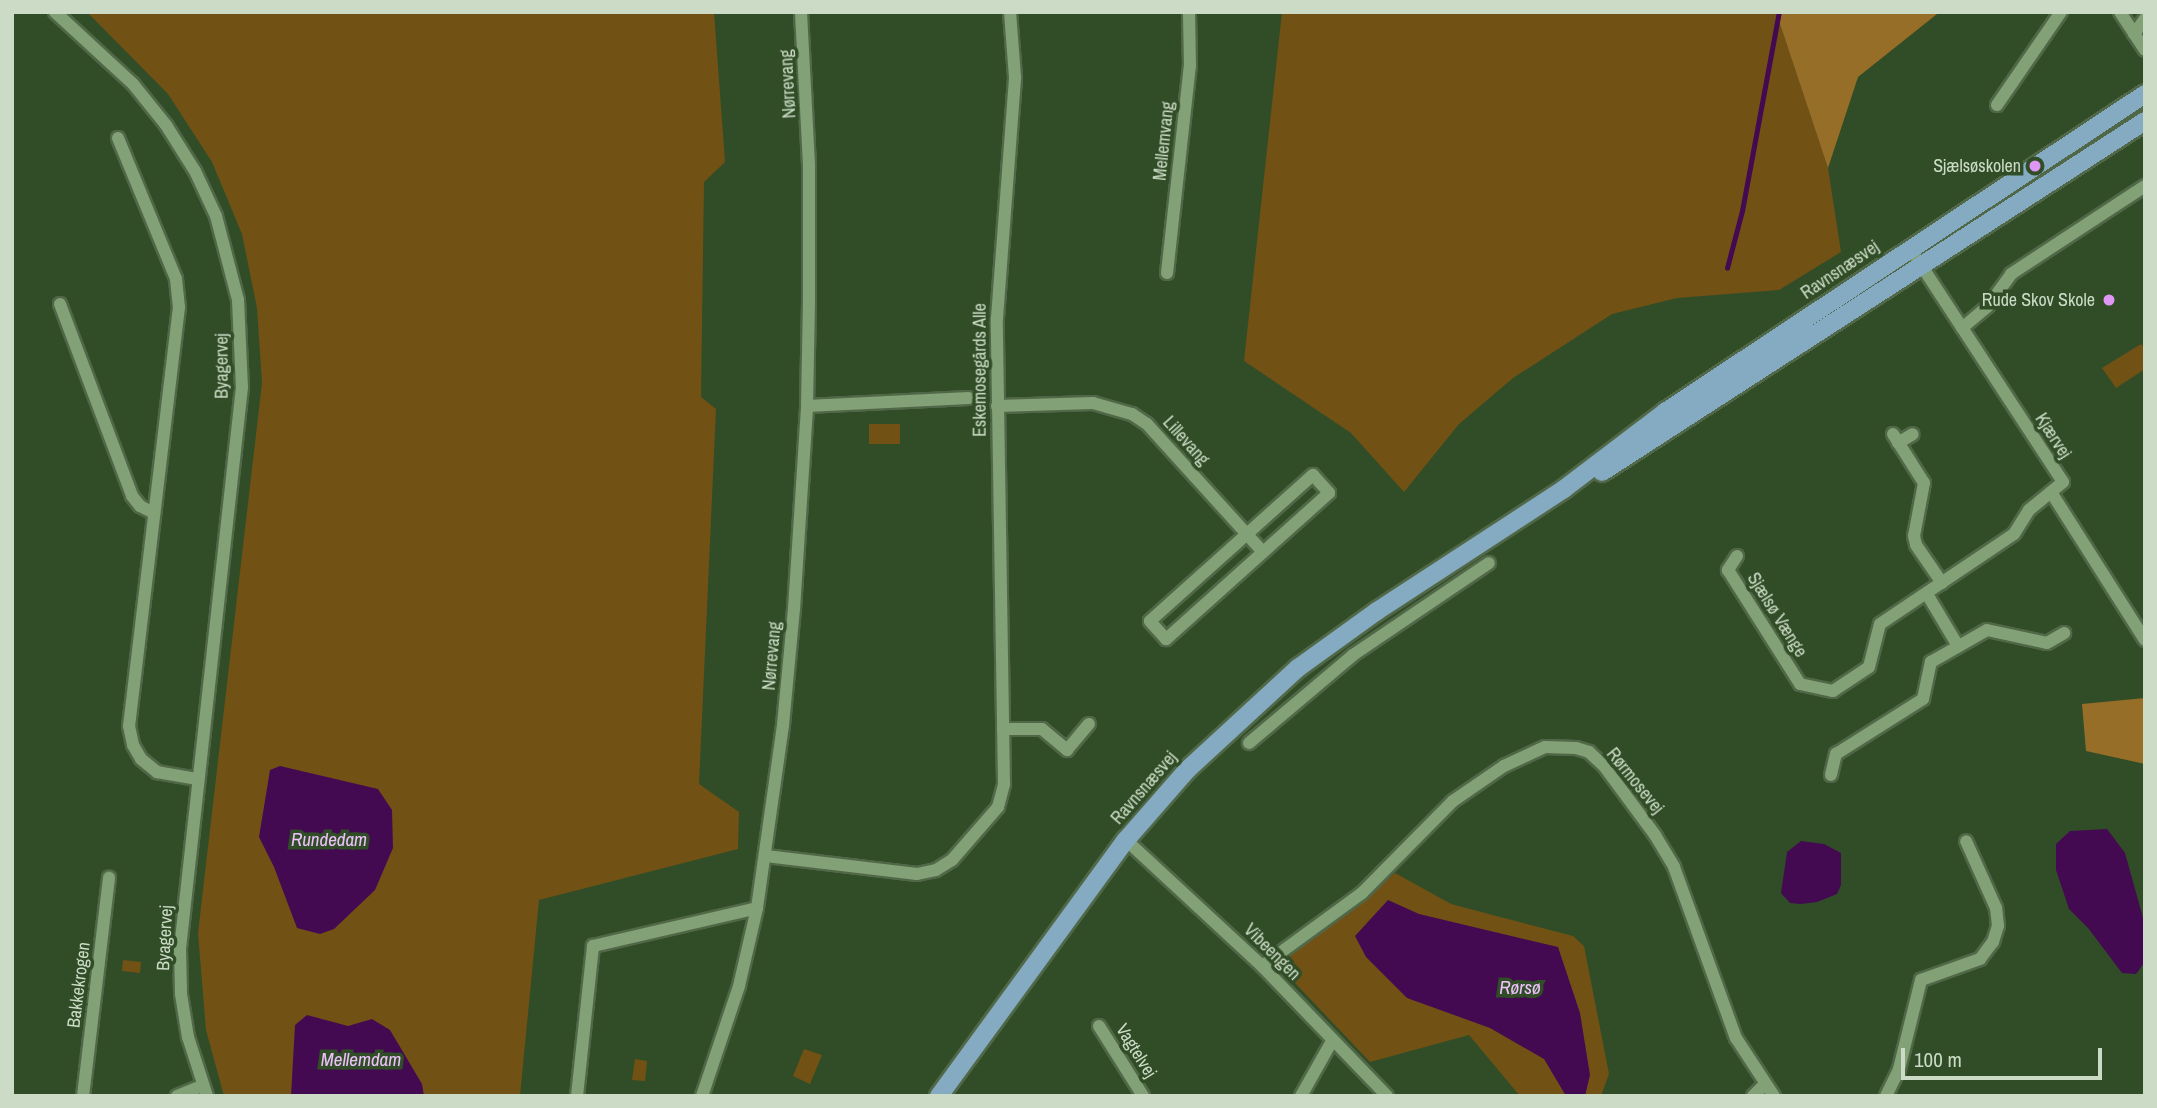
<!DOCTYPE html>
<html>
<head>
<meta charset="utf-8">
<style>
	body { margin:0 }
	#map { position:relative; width:2157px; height:1108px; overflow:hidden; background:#314d27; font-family:"Archivo Narrow",sans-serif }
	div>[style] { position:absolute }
	.green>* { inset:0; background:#725115 }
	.forest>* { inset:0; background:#966e28 }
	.water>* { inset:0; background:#430a51 }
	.stream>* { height:4.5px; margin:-2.25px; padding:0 2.25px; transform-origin:2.25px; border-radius:2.25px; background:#430a51 }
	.roads { filter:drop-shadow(2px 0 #516848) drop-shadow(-2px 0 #516848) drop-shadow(0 2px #516848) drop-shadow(0 -2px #516848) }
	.minor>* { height:12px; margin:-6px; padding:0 6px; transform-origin:6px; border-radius:6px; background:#82a177 }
	.major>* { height:18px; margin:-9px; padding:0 9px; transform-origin:9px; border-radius:9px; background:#84abc1 }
	.dots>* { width:19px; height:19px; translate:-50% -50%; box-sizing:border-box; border:4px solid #314d27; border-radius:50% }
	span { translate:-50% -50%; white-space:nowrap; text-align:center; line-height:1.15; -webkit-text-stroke:7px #314d27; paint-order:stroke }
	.street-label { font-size:18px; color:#cbdbc5 }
	.poi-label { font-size:18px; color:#cbdbc5 }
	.right { translate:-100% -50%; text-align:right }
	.water-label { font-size:19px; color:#eec1fc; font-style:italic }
	.frame { position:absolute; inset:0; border:14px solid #cbdbc5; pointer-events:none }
	.scale { position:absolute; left:1901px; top:1048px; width:201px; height:32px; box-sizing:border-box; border:4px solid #cbdbc5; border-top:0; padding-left:9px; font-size:21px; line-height:24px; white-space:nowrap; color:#cbdbc5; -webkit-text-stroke:5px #314d27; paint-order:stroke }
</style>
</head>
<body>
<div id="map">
	<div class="green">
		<i style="clip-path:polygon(87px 12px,714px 12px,725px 162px,704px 182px,701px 397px,716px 409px,699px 784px,739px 812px,738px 849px,539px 900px,520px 1096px,224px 1096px,206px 1030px,198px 933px,262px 383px,257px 308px,242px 234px,212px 162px,168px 94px)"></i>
		<i style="clip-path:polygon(1282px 12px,1776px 12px,1828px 168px,1841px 252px,1779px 290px,1677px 298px,1612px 314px,1513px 378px,1459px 424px,1404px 492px,1351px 433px,1244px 361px)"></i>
		<i style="clip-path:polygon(2141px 344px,2145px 349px,2145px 369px,2116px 388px,2102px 368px)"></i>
		<i style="clip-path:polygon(869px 424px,900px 424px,900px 444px,869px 444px)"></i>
		<i style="clip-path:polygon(1395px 873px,1451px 904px,1573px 936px,1584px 946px,1609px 1074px,1601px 1096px,1520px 1096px,1469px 1035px,1370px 1062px,1277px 964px,1352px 911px)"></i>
		<i style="clip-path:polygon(123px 960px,141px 962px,140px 973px,122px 971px)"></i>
		<i style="clip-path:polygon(804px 1049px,822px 1055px,810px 1084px,793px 1076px)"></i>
		<i style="clip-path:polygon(635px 1059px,647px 1061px,645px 1081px,632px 1080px)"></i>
	</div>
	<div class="forest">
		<i style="clip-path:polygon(1776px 12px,1937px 14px,1858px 77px,1828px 168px)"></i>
		<i style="clip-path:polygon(2145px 698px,2145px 764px,2086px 751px,2082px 704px)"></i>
	</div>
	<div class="water">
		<i style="clip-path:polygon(280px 766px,378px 789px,392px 810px,393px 848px,375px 890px,334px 929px,320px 934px,297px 928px,274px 867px,259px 837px,270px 770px)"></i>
		<i style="clip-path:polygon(2107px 829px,2125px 853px,2145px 925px,2145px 962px,2136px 974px,2122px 973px,2088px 928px,2069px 909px,2056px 870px,2056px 844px,2070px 831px)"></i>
		<i style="clip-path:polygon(1801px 841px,1824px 844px,1841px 853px,1841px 885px,1837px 894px,1817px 902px,1801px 904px,1790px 903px,1781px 893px,1787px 852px)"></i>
		<i style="clip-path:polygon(1388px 900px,1419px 914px,1558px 947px,1580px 1013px,1590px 1075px,1585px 1096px,1566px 1096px,1544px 1059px,1490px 1028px,1407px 998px,1366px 957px,1355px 936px)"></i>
		<i style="clip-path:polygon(307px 1015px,348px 1026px,372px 1019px,390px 1030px,422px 1084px,424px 1096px,291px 1096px,295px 1025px)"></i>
	</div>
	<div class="stream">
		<i style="left:1727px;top:268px;width:59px;rotate:-75.3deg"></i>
		<i style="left:1742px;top:211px;width:202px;rotate:-79.5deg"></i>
	</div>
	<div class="roads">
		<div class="minor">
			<i style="left:55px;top:12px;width:106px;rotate:42.7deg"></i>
			<i style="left:133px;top:84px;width:53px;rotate:51.2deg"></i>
			<i style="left:166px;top:125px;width:54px;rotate:57.8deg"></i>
			<i style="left:195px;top:171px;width:50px;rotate:65deg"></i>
			<i style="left:216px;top:216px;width:87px;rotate:75.3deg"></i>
			<i style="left:238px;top:300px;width:87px;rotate:87.4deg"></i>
			<i style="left:242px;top:387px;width:565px;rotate:96.3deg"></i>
			<i style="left:180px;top:949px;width:45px;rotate:88.7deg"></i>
			<i style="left:181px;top:994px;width:44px;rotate:80.8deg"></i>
			<i style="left:188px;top:1037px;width:62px;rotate:72.1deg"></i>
			<i style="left:2120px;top:12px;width:45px;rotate:56.7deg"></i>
			<i style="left:2134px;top:34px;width:19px;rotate:-54deg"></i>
			<i style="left:1997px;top:105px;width:113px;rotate:-55.5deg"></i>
			<i style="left:118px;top:138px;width:152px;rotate:67.6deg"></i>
			<i style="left:176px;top:279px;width:28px;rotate:84deg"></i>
			<i style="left:179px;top:307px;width:422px;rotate:96.8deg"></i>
			<i style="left:129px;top:726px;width:19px;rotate:78deg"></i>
			<i style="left:133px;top:745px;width:16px;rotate:60deg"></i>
			<i style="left:141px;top:759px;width:21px;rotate:39deg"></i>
			<i style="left:157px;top:772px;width:41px;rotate:9.9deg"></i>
			<i style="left:1167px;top:273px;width:208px;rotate:-83.7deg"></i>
			<i style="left:1190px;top:66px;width:54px;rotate:-91.1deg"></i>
			<i style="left:60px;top:304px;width:205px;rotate:69.4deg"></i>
			<i style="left:132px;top:496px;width:13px;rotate:51deg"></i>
			<i style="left:140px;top:506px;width:16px;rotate:27deg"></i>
			<i style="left:1962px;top:328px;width:34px;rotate:-40deg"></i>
			<i style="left:1988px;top:306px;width:39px;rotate:-54deg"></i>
			<i style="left:2011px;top:274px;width:160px;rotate:-33.3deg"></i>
			<i style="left:807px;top:406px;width:162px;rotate:-2.8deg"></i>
			<i style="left:997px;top:406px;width:96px;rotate:-1.8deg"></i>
			<i style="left:1093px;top:403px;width:41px;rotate:15.8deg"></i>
			<i style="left:1132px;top:414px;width:18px;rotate:34deg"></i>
			<i style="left:1147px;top:424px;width:173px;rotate:47.8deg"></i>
			<i style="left:1893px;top:434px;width:58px;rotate:57.7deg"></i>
			<i style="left:1924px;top:483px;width:54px;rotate:100.7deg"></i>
			<i style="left:1914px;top:536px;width:9px;rotate:77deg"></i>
			<i style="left:1916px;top:545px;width:46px;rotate:55.6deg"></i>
			<i style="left:1898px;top:443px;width:17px;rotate:-31deg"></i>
			<i style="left:1313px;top:475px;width:24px;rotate:48deg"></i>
			<i style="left:1329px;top:493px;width:219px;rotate:138.1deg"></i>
			<i style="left:1166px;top:639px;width:24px;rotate:-132deg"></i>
			<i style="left:1150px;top:621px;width:219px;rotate:-41.9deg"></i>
			<i style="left:2051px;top:492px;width:175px;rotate:57.6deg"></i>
			<i style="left:1737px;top:556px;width:17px;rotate:123deg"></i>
			<i style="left:1728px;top:570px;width:135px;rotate:57.7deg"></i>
			<i style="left:1800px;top:684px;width:34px;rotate:12deg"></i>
			<i style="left:1833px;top:691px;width:43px;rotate:-33.7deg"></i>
			<i style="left:1869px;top:667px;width:44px;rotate:-75.7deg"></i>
			<i style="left:1880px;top:624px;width:161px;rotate:-33.9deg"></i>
			<i style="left:2014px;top:534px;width:28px;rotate:-58deg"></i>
			<i style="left:2029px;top:510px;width:44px;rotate:-39.5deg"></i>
			<i style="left:2063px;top:482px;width:267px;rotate:-123.2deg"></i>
			<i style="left:1927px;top:594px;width:61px;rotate:59.2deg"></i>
			<i style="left:1003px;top:729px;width:39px"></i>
			<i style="left:1042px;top:729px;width:33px;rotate:40deg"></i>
			<i style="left:1067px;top:750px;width:34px;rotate:-50deg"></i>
			<i style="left:1249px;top:743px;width:136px;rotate:-40.2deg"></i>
			<i style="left:1353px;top:655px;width:164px;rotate:-34.1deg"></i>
			<i style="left:1831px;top:775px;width:22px;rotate:-77deg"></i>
			<i style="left:1836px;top:754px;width:103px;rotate:-32.3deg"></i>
			<i style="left:1923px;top:699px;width:38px;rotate:-78deg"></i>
			<i style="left:1931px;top:662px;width:64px;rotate:-29.7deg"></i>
			<i style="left:1987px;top:630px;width:61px;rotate:12.2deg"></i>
			<i style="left:2047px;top:643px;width:20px;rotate:-30deg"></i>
			<i style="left:1126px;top:840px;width:185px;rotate:42.8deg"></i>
			<i style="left:1262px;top:966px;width:180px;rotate:46.1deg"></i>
			<i style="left:766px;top:856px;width:152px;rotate:6.8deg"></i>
			<i style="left:917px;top:874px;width:19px;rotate:-12deg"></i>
			<i style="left:936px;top:870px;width:19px;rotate:-32deg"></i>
			<i style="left:952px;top:860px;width:70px;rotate:-49deg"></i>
			<i style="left:998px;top:807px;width:24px;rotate:-75deg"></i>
			<i style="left:1004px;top:784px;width:466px;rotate:-90.9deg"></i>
			<i style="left:997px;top:318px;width:242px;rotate:-85.7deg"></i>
			<i style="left:1015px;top:77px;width:65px;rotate:-94.4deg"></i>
			<i style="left:1262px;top:966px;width:124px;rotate:-36.1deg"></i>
			<i style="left:1362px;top:893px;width:129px;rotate:-45.3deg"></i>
			<i style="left:1453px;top:801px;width:62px;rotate:-34.5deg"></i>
			<i style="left:1504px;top:766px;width:45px;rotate:-24.9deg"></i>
			<i style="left:1545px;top:747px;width:31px;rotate:2deg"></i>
			<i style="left:1576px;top:748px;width:14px;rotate:17deg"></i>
			<i style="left:1589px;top:752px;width:21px;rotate:43deg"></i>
			<i style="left:1604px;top:766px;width:86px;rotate:53.5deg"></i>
			<i style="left:1655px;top:835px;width:37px;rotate:59deg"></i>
			<i style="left:1674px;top:867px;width:182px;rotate:70.1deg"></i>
			<i style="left:1736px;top:1038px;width:69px;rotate:56.8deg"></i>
			<i style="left:1099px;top:1026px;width:83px;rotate:57.8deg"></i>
			<i style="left:83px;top:1096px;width:220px;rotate:-83.2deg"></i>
			<i style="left:177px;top:1096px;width:27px;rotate:-22deg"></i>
			<i style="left:577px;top:1096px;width:151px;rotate:-83.9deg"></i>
			<i style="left:593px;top:946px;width:168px;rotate:-13deg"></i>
			<i style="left:702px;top:1096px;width:116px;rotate:-71.4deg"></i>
			<i style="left:739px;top:986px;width:80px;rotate:-77deg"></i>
			<i style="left:757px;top:908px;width:185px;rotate:-81.9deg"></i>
			<i style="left:783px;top:725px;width:117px;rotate:-84.6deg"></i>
			<i style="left:794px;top:609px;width:203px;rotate:-86.3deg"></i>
			<i style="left:807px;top:406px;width:106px;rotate:-88.9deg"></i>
			<i style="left:809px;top:300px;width:135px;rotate:-90deg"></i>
			<i style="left:809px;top:165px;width:153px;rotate:-93deg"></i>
			<i style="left:1301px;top:1096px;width:63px;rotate:-60.6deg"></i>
			<i style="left:1753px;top:1096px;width:16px;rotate:-45deg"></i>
			<i style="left:1886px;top:1096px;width:30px;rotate:-64deg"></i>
			<i style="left:1899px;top:1069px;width:92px;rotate:-76.1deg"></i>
			<i style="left:1921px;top:980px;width:63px;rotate:-19.6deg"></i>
			<i style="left:1980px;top:959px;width:21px;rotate:-53deg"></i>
			<i style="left:1993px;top:942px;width:17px;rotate:-73deg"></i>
			<i style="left:1998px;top:926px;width:18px;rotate:-96deg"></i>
			<i style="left:1996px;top:908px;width:73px;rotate:-114.1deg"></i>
		</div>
		<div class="major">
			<i style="left:1602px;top:472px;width:647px;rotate:-32.88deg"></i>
			<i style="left:939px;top:1096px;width:317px;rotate:-53.9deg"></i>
			<i style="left:1126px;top:840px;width:93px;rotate:-48.9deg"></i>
			<i style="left:1187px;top:770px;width:151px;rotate:-42.6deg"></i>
			<i style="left:1298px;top:668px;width:97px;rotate:-35.8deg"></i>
			<i style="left:1377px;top:611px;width:223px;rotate:-33.1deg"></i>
			<i style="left:1564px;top:489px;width:127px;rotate:-37.3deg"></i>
			<i style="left:1665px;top:412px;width:576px;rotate:-33.52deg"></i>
		</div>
	</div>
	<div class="dots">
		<i style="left:2035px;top:166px;background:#de98f3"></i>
		<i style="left:2109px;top:300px;background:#de98f3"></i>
	</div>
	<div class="street-label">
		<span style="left:788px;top:84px;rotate:-93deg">Nørrevang</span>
		<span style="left:1164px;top:141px;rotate:-84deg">Mellemvang</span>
		<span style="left:1840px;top:270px;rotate:-34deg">Ravnsnæsvej</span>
		<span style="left:222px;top:366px;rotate:-90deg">Byagervej</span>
		<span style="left:980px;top:370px;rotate:-90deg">Eskemosegårds Alle</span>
		<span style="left:2053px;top:436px;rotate:57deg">Kjærvej</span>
		<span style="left:1186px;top:441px;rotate:48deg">Lillevang</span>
		<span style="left:1777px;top:615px;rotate:58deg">Sjælsø Vænge</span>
		<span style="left:772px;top:656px;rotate:-85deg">Nørrevang</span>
		<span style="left:1635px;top:781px;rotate:51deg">Rørmosevej</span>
		<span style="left:1144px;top:788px;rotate:-49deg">Ravnsnæsvej</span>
		<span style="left:165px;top:938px;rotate:-87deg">Byagervej</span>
		<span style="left:1272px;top:952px;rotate:45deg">Vibeengen</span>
		<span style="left:79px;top:985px;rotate:-83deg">Bakkekrogen</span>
		<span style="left:1136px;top:1051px;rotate:58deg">Vagtelvej</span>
	</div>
	<div class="poi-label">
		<span class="right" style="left:2021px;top:166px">Sjælsøskolen</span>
		<span class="right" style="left:2095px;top:300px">Rude Skov Skole</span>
	</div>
	<div class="water-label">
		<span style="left:329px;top:840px">Rundedam</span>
		<span style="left:1520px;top:988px">Rørsø</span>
		<span style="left:361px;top:1060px">Mellemdam</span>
	</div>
	<div class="frame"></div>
	<div class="scale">100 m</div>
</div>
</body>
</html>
